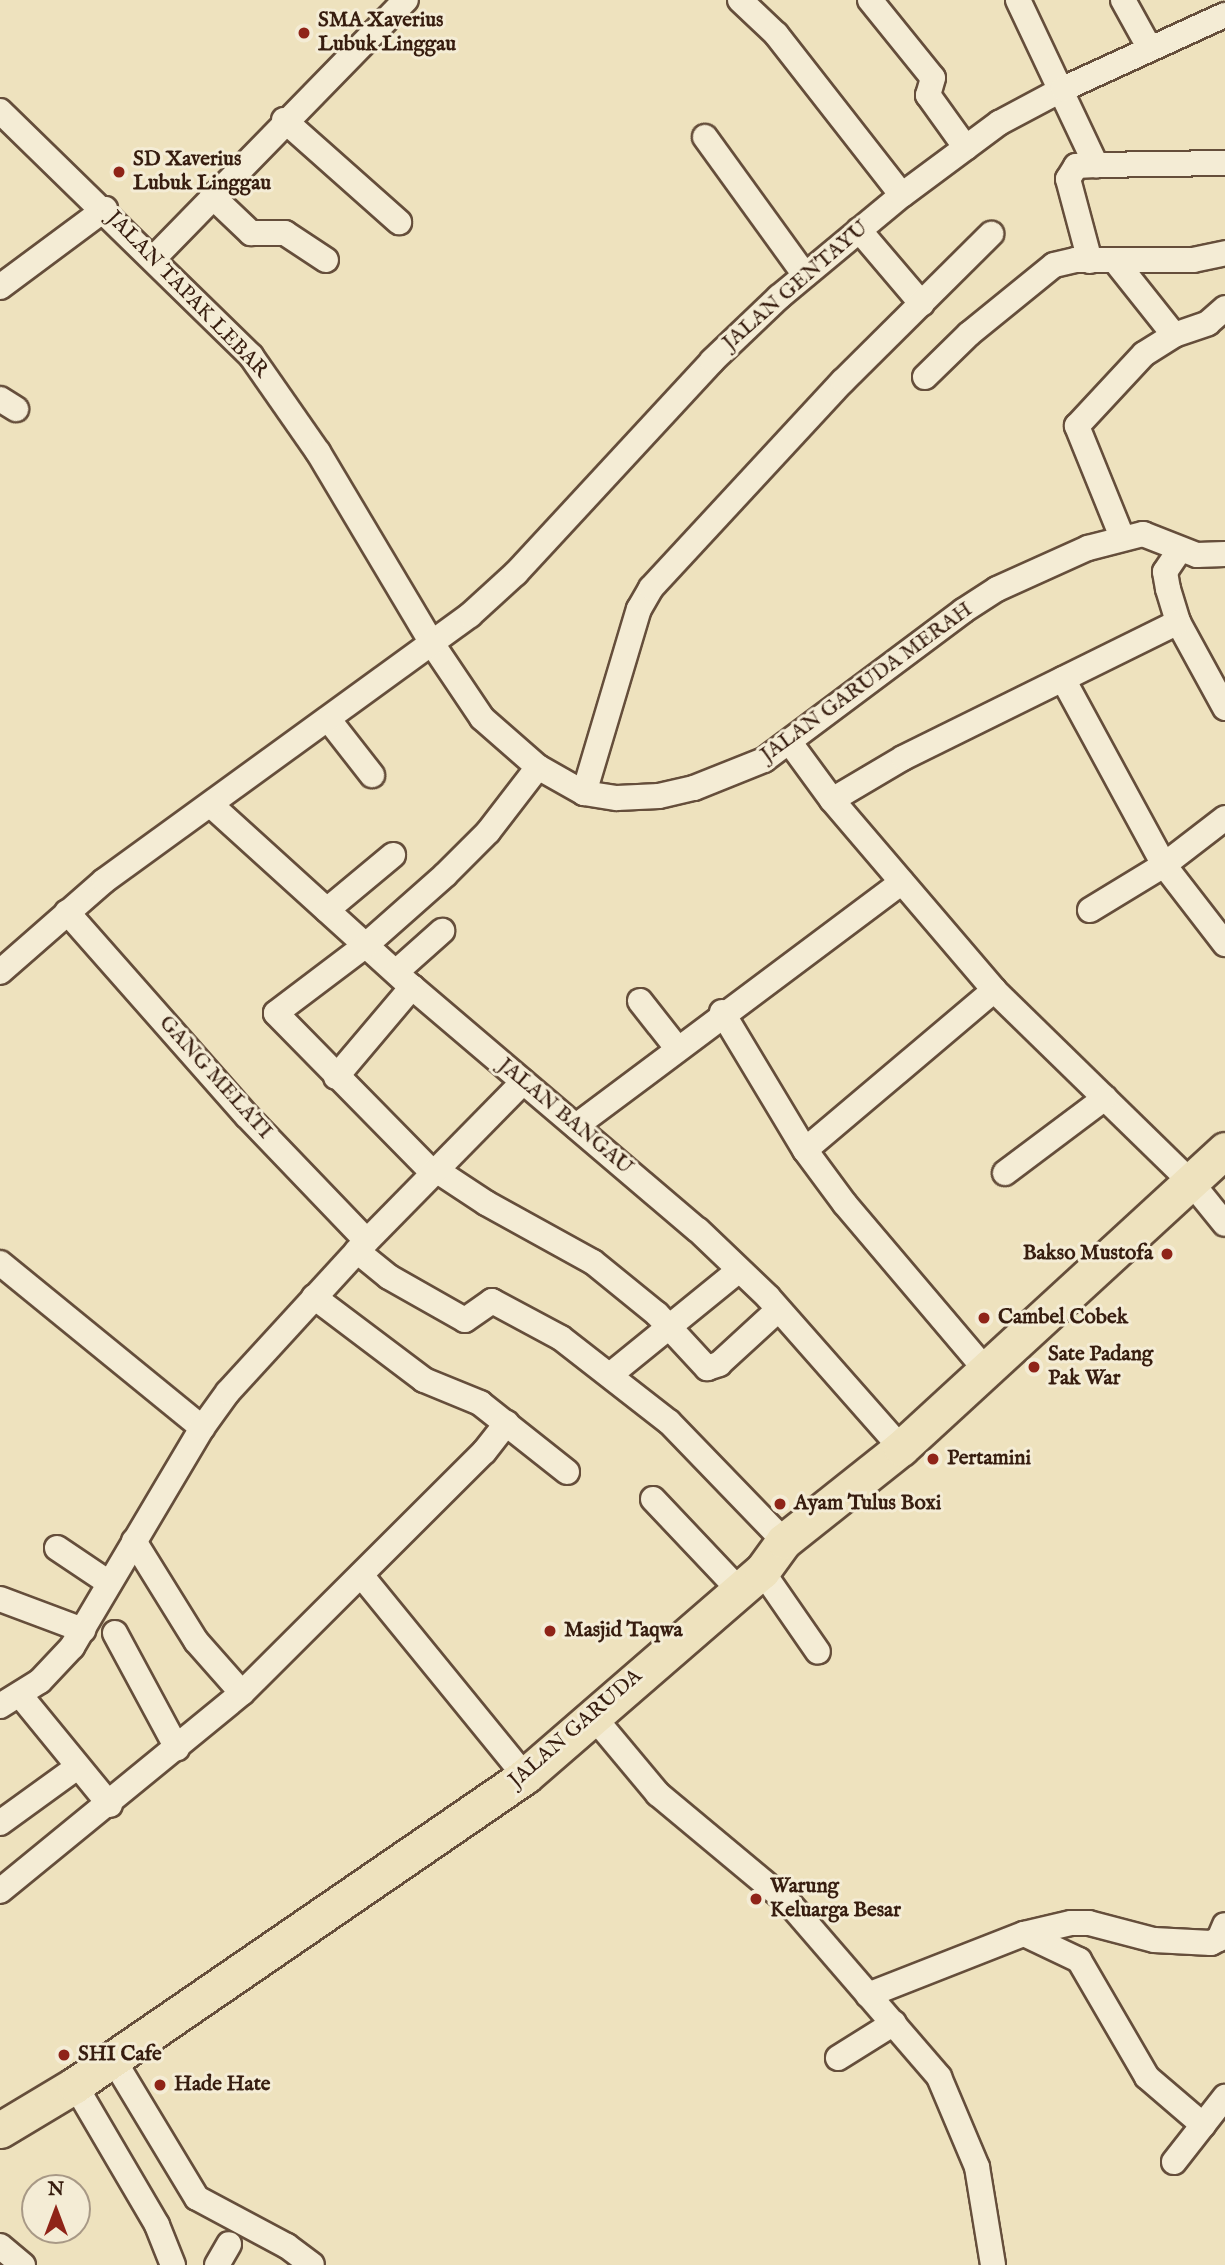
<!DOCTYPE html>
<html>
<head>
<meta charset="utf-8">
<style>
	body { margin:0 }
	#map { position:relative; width:1225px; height:2265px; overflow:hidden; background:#eee2be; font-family:"IM FELL English",serif }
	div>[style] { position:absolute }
	.roads { filter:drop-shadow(2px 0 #654e3b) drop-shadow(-2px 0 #654e3b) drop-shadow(0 2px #654e3b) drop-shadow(0 -2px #654e3b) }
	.minor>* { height:24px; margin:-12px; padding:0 12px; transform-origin:12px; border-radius:12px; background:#f4ecd5 }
	.highway>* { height:35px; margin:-17.5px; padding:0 17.5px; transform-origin:17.5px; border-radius:17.5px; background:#eee2be }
	.dots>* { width:19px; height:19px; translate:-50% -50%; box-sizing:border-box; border:4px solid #f4ecd5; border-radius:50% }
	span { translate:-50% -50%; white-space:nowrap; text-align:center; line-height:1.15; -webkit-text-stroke:6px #f4ecd5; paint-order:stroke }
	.poi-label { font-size:21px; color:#371d0f; font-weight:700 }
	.left { translate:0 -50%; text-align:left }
	.right { translate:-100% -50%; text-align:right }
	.street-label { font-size:21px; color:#371d0f }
	.north { position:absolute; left:21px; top:2174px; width:70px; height:70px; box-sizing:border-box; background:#f4ecd5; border:2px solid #a89986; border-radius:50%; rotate:0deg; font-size:19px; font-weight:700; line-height:28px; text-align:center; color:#371d0f }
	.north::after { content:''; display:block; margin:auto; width:24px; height:32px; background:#8f2418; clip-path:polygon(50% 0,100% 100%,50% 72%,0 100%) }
</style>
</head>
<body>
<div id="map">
	<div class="roads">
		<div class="minor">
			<i style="left:740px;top:0;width:50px;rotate:43.4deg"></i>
			<i style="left:776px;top:34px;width:204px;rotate:52deg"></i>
			<i style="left:870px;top:0;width:100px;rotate:51.1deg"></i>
			<i style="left:933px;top:78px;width:18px;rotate:106deg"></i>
			<i style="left:928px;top:95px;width:65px;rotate:54.4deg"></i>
			<i style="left:1018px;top:0;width:183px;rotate:64.7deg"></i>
			<i style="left:1096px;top:165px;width:129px;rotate:-0.9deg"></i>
			<i style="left:1123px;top:0;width:56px;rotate:61.1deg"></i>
			<i style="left:0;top:111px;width:351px;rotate:44.3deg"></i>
			<i style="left:251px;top:356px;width:117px;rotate:55.1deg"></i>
			<i style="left:318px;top:452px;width:225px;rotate:59.2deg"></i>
			<i style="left:433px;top:645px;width:88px;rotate:56.1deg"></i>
			<i style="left:482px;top:718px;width:74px;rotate:41.2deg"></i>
			<i style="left:538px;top:767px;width:53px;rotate:29.5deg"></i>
			<i style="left:584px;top:793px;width:33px;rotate:9deg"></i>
			<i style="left:617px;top:798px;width:42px;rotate:-2.7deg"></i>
			<i style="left:659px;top:796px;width:36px;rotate:-13deg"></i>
			<i style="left:694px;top:788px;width:75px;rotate:-21.8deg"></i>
			<i style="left:764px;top:760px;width:249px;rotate:-36.8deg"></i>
			<i style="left:963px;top:611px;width:40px;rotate:-32.9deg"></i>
			<i style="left:997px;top:589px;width:100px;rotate:-24.3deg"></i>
			<i style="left:1088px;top:548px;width:57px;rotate:-14.3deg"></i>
			<i style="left:1143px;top:534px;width:58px;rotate:21.3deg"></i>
			<i style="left:1197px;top:555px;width:28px;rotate:-2deg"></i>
			<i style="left:284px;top:120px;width:154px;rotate:41.6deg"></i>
			<i style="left:705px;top:137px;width:170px;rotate:54.1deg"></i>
			<i style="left:212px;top:196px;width:54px;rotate:43.5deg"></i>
			<i style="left:251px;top:233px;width:34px"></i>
			<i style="left:285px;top:233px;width:49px;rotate:33.4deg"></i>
			<i style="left:859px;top:230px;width:97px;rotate:49.6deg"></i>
			<i style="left:153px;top:259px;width:362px;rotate:-45.7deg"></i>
			<i style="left:1090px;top:261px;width:85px;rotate:-105deg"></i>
			<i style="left:1068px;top:179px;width:15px;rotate:-58deg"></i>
			<i style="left:1076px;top:166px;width:20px;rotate:-3deg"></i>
			<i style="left:1116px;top:262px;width:93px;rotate:51.5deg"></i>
			<i style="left:0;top:287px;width:131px;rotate:-36.6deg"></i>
			<i style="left:925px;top:377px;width:62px;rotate:-44.3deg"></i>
			<i style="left:969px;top:334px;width:109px;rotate:-39.1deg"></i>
			<i style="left:1054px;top:265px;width:22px;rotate:-13deg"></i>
			<i style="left:1075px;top:260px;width:118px"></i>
			<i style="left:1193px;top:260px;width:33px;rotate:-12deg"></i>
			<i style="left:0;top:399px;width:19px;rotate:32deg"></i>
			<i style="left:1122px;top:537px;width:120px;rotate:-112.1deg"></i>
			<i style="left:1077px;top:426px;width:98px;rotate:-47.1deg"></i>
			<i style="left:1144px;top:354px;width:36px;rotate:-32deg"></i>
			<i style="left:1174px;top:335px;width:36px;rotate:-19deg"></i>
			<i style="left:1208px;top:323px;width:23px;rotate:-41deg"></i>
			<i style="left:1179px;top:551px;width:25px;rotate:124deg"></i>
			<i style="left:1165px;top:572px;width:17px;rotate:80deg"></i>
			<i style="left:1168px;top:589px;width:34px;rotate:73deg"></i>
			<i style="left:1178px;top:622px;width:98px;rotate:61.3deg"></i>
			<i style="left:1063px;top:679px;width:212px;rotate:61.5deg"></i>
			<i style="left:1164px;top:865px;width:100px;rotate:52.3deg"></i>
			<i style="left:329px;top:720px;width:70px;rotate:52deg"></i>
			<i style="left:791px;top:744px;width:69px;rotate:53.8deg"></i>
			<i style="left:832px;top:800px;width:250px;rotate:49.5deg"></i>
			<i style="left:994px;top:990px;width:274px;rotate:44.3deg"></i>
			<i style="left:1190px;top:1181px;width:55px;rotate:50.9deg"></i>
			<i style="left:584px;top:793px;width:192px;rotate:-73.4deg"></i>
			<i style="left:639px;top:609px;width:24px;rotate:-60deg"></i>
			<i style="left:651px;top:588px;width:282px;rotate:-47.2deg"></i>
			<i style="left:843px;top:381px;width:209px;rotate:-44.8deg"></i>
			<i style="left:832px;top:800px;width:82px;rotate:-30.6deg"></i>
			<i style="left:903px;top:758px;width:307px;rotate:-26.3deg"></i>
			<i style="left:211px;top:805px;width:271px;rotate:42.2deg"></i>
			<i style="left:412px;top:987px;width:375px;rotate:40.4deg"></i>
			<i style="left:698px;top:1230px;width:97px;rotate:43.7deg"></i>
			<i style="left:768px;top:1297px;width:201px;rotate:48.6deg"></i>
			<i style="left:327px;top:910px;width:86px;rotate:-39.8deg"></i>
			<i style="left:1090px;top:910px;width:87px;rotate:-31.3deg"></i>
			<i style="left:1164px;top:865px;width:77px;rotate:-37.6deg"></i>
			<i style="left:67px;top:912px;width:272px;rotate:48.6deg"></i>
			<i style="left:247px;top:1116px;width:173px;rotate:46.2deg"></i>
			<i style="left:0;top:972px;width:138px;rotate:-41.2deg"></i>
			<i style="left:104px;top:881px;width:452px;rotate:-36deg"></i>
			<i style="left:470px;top:615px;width:62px;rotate:-42.4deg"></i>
			<i style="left:516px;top:573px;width:289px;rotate:-47.2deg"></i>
			<i style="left:712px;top:361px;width:93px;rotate:-43.7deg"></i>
			<i style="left:779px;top:297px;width:160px;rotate:-39.7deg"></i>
			<i style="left:902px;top:195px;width:121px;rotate:-36.6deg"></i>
			<i style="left:999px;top:123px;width:72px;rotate:-28deg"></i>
			<i style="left:1063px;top:89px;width:178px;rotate:-24.6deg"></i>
			<i style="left:396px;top:972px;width:62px;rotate:-41.7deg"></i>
			<i style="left:640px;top:1001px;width:60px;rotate:51.8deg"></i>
			<i style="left:722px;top:1012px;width:161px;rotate:59deg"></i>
			<i style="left:805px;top:1150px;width:67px;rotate:53.5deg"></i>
			<i style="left:845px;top:1204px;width:218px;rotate:49.7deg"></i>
			<i style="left:336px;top:1077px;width:118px;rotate:-49.8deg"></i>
			<i style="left:576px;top:1126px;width:407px;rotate:-36.8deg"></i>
			<i style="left:805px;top:1150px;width:248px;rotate:-40.2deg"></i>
			<i style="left:436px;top:1170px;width:60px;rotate:33.4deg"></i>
			<i style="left:486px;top:1203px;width:122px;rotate:28.9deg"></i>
			<i style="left:593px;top:1262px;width:82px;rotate:39.1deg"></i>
			<i style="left:657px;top:1314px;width:74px;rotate:47.2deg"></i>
			<i style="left:707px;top:1368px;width:13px;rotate:-18deg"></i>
			<i style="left:719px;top:1364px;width:80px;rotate:-42.5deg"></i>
			<i style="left:433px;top:1173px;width:224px;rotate:-134.5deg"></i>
			<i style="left:276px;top:1013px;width:113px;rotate:-37.1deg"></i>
			<i style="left:366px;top:945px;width:106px;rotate:-41.5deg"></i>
			<i style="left:445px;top:875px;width:61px;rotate:-45deg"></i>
			<i style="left:488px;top:832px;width:82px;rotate:-52.4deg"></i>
			<i style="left:1005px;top:1173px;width:125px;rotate:-36.9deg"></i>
			<i style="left:357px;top:1251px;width:41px;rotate:39.1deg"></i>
			<i style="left:389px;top:1277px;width:87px;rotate:29.5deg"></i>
			<i style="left:465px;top:1320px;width:33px;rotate:-35deg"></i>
			<i style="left:492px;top:1301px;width:78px;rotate:28.2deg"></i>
			<i style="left:561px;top:1338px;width:137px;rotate:37.9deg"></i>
			<i style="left:669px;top:1422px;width:165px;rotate:46deg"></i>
			<i style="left:0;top:1263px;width:261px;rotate:39.2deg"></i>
			<i style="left:314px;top:1297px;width:138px;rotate:37deg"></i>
			<i style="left:424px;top:1380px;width:61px;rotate:22.3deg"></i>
			<i style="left:480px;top:1403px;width:111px;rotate:38.4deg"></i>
			<i style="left:610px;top:1375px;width:166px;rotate:-39.1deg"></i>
			<i style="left:653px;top:1499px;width:127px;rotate:46.6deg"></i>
			<i style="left:134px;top:1541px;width:118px;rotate:58.2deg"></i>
			<i style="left:196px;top:1641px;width:69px;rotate:48.5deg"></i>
			<i style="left:57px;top:1548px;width:63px;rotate:33.9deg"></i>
			<i style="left:762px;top:1571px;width:98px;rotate:55.3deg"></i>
			<i style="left:361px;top:1575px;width:259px;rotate:50.8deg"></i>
			<i style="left:0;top:1599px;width:89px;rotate:20.5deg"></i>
			<i style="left:115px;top:1633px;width:131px;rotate:61.7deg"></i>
			<i style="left:20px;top:1695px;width:142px;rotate:50.7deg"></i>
			<i style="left:0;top:1706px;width:47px;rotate:-32deg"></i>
			<i style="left:40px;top:1681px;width:47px;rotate:-46.7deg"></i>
			<i style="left:72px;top:1647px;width:255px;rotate:-59.3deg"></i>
			<i style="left:202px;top:1428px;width:44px;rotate:-54.2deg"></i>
			<i style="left:228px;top:1392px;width:191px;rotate:-47.5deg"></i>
			<i style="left:357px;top:1251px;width:237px;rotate:-45.5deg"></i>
			<i style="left:592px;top:1715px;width:103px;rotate:50.1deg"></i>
			<i style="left:658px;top:1794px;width:170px;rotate:39.8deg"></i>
			<i style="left:789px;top:1903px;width:230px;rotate:49.2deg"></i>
			<i style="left:939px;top:2077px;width:98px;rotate:67.1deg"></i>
			<i style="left:977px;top:2167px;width:99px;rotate:80.7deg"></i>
			<i style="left:0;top:1823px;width:94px;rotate:-35.9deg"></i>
			<i style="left:0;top:1891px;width:313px;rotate:-39.3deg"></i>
			<i style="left:242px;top:1693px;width:342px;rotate:-44.9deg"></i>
			<i style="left:484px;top:1452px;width:37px;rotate:-52deg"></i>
			<i style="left:1024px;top:1934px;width:61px;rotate:25.3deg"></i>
			<i style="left:1079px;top:1960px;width:135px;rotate:59.8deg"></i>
			<i style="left:1147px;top:2077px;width:74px;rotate:40.6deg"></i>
			<i style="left:868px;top:1995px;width:168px;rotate:-21.4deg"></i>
			<i style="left:1024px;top:1934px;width:48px;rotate:-13.2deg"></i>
			<i style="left:1071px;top:1923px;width:18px"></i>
			<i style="left:1089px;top:1923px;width:67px;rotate:14.7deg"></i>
			<i style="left:1154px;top:1940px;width:57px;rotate:3deg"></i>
			<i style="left:1211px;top:1943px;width:9px;rotate:-27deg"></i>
			<i style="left:1219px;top:1939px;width:15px;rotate:-67deg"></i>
			<i style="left:838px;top:2058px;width:66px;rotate:-32deg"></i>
			<i style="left:113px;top:2059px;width:162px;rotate:58.9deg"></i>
			<i style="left:197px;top:2198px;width:102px;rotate:28.1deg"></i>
			<i style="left:287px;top:2246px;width:31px;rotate:37deg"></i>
			<i style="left:75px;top:2085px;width:162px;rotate:59.6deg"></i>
			<i style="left:157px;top:2225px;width:43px;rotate:68.2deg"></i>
			<i style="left:1174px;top:2162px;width:83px;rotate:-51.9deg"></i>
			<i style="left:0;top:2246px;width:30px;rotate:40deg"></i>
			<i style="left:217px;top:2265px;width:24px;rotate:-60deg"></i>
		</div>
		<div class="highway">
			<i style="left:0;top:2130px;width:87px;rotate:-31deg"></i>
			<i style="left:75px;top:2085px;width:546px;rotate:-34.48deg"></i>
			<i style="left:525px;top:1776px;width:313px;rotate:-40.9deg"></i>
			<i style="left:762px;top:1571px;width:37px;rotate:-54deg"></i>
			<i style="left:784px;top:1541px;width:149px;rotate:-38.5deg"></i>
			<i style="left:901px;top:1448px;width:440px;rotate:-42.6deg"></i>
		</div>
	</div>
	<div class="dots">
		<i style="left:304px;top:33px;background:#8f2418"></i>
		<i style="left:119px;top:172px;background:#8f2418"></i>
		<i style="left:1167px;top:1254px;background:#8f2418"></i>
		<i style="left:984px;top:1318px;background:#8f2418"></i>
		<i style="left:1034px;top:1367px;background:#8f2418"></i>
		<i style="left:933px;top:1459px;background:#8f2418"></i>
		<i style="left:780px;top:1504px;background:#8f2418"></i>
		<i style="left:550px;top:1631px;background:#8f2418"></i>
		<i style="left:756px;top:1899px;background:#8f2418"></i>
		<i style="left:64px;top:2055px;background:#8f2418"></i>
		<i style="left:160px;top:2085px;background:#8f2418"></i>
	</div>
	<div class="poi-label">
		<span class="left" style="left:318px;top:33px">SMA Xaverius<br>Lubuk Linggau</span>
		<span class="left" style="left:133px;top:172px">SD Xaverius<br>Lubuk Linggau</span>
		<span class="right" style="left:1153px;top:1254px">Bakso Mustofa</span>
		<span class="left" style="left:998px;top:1318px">Cambel Cobek</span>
		<span class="left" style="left:1048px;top:1367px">Sate Padang<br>Pak War</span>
		<span class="left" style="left:947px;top:1459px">Pertamini</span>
		<span class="left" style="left:794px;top:1504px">Ayam Tulus Boxi</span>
		<span class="left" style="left:564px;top:1631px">Masjid Taqwa</span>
		<span class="left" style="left:770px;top:1899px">Warung<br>Keluarga Besar</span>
		<span class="left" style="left:78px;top:2055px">SHI Cafe</span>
		<span class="left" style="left:174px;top:2085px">Hade Hate</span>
	</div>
	<div class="street-label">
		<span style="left:796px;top:286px;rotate:-41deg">JALAN GENTAYU</span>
		<span style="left:187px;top:295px;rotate:46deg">JALAN TAPAK LEBAR</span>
		<span style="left:867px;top:683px;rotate:-36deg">JALAN GARUDA MERAH</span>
		<span style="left:215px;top:1078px;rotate:48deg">GANG MELATI</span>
		<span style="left:565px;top:1117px;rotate:40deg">JALAN BANGAU</span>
		<span style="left:576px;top:1729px;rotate:-41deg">JALAN GARUDA</span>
	</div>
	<div class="north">N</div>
</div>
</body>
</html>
